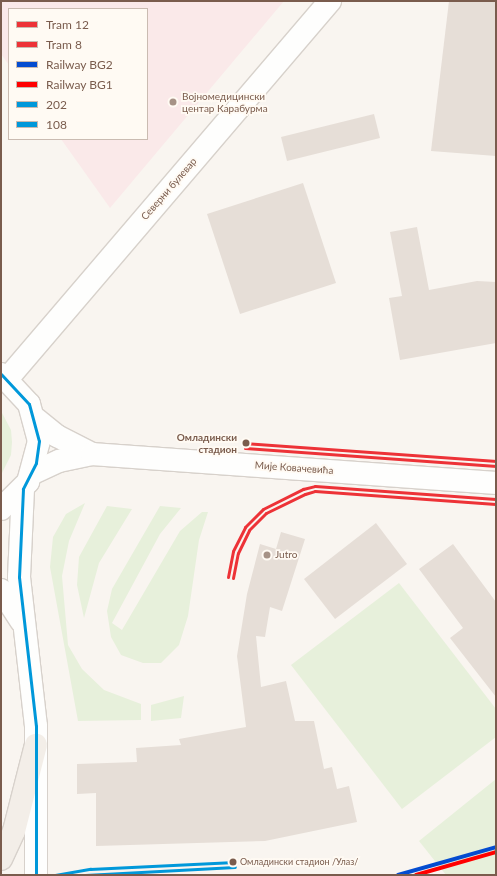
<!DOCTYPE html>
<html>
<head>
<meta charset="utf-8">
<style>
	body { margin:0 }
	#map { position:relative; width:497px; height:876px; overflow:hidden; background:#f9f5f0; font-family:Lato,sans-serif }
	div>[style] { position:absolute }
	.medical>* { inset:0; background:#fae9e9 }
	.green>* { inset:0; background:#e7f0db }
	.building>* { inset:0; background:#e6ded7 }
	.roads { filter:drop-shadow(1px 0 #d7d1cb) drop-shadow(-1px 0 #d7d1cb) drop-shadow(0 1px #d7d1cb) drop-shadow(0 -1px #d7d1cb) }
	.tertiary>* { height:22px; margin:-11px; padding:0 11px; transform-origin:11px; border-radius:11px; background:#fefefd }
	.secondary>* { height:22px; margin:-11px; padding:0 11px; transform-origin:11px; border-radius:11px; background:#fefefd }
	.primary>* { height:22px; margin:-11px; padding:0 11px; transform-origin:11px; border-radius:11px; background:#f3eee8 }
	.bus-1>* { height:3px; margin:-1.5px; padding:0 1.5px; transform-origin:1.5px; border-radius:1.5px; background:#0098da }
	.bus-2>* { height:3px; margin:-1.5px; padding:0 1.5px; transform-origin:1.5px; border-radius:1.5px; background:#0098da }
	.rail-1>* { height:4px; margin:-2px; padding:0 2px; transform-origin:2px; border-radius:2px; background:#044cd0 }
	.rail-2>* { height:4px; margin:-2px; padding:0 2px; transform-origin:2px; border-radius:2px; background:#f00 }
	.tram-1>* { height:3px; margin:-1.5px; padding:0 1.5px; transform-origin:1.5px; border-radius:1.5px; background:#ed3237 }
	.tram-2>* { height:3px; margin:-1.5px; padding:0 1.5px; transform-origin:1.5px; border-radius:1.5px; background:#ed3237 }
	.dots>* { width:11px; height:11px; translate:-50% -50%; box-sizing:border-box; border:2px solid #fffaf3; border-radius:50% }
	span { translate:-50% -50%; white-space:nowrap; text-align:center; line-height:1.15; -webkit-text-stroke:3.5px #fffaf3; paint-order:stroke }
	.bus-label { font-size:9px; color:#7a5c4d }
	.left { translate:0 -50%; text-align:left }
	.poi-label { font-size:10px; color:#7a5c4d }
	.street-label { font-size:10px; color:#7a5c4d }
	.stop-label { font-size:10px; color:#7a5c4d; font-weight:700 }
	.right { translate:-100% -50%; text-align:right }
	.frame { position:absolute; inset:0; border:2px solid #7a5c4d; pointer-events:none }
	.legend { position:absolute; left:8px; top:8px; width:140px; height:132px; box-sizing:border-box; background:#fffaf3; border:1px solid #cabbb1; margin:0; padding:5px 7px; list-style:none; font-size:12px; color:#7a5c4d }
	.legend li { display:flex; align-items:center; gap:8px; height:20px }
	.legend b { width:20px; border:1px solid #cabbb1 }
</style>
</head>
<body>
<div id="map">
	<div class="medical">
		<i style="clip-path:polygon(1px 1px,284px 1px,110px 208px,61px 139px,147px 139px,147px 9px,9px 9px,9px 65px,1px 54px)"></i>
	</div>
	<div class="green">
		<i style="clip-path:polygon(1px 411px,11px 430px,12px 442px,11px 455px,1px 475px)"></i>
		<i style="clip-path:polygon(85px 503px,69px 541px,62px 576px,68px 645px,82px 669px,104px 690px,141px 704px,141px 720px,78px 721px,50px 567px,53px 537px,66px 514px)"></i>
		<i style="clip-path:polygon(107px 506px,132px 509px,99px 563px,84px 618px,77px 585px,79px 557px)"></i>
		<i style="clip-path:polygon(160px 506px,181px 508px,160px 534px,112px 623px,122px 630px,180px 531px,202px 512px,208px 512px,199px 540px,188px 616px,179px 645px,161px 663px,143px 663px,121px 655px,111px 637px,107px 611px,112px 589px)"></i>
		<i style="clip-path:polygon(399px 583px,496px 709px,496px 737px,402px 809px,291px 665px)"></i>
		<i style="clip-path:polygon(184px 696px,181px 718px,151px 721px,151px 705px)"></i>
		<i style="clip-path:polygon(496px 779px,496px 875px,446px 875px,419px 841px)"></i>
	</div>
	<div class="building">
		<i style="clip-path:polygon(449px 1px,496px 1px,496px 156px,431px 151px)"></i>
		<i style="clip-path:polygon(374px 114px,380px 138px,287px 161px,281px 137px)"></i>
		<i style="clip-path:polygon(303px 183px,336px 283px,240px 314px,207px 214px)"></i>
		<i style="clip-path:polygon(417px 227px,429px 290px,477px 281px,496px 282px,496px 343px,400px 360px,389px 298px,402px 296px,390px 232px)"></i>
		<i style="clip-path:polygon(376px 523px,407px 564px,335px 619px,304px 579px)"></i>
		<i style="clip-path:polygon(281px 532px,305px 539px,282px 611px,270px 607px,265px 637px,256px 636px,261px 687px,286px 681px,295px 721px,314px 721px,324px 769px,332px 767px,337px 789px,349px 786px,357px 822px,265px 841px,96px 846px,96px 793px,77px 794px,77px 764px,137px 762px,136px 748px,181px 745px,179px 739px,246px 727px,237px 656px,247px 594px,260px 544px,276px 549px)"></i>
		<i style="clip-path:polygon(453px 544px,496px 602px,496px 697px,450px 638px,463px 628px,419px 569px)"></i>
	</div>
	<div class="roads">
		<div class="tertiary">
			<i style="left:8px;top:378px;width:496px;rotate:-49.5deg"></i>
		</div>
		<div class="secondary">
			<i style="left:1px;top:374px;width:41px;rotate:47deg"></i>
			<i style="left:29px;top:404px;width:38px;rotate:75deg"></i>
			<i style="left:39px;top:441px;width:42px;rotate:105deg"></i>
			<i style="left:28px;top:482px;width:38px;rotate:135deg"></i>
			<i style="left:36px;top:419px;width:27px;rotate:39deg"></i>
			<i style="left:57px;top:436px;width:39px;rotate:27deg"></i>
			<i style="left:33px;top:473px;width:29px;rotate:-25deg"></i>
			<i style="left:59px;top:461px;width:34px;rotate:-12deg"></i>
			<i style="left:92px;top:454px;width:405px;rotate:4.1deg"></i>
			<i style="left:23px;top:489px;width:88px;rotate:92.6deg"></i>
			<i style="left:19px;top:577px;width:150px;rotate:83.5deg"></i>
			<i style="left:36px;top:726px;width:149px;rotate:90deg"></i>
			<i style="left:1px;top:590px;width:37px;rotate:57deg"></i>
		</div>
		<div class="primary">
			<i style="left:1px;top:859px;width:31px;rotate:-65deg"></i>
			<i style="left:14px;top:831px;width:89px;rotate:-75.7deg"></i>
		</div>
	</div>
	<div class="bus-1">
		<i style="left:1px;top:374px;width:41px;rotate:47deg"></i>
		<i style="left:29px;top:404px;width:38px;rotate:75deg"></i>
		<i style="left:39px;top:441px;width:22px;rotate:98deg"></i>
		<i style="left:36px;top:463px;width:29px;rotate:117deg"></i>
		<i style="left:23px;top:489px;width:88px;rotate:92.6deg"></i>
		<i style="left:19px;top:577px;width:150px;rotate:83.5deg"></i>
		<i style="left:36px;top:726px;width:149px;rotate:90deg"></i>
		<i style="left:55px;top:875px;width:36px;rotate:-10deg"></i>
		<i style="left:90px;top:869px;width:145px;rotate:-2.8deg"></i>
	</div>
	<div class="bus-2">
		<i style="left:85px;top:875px;width:150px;rotate:-3.1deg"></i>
	</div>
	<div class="rail-1">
		<i style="left:398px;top:875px;width:102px;rotate:-15.9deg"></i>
	</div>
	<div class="rail-2">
		<i style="left:416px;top:875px;width:83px;rotate:-16deg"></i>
	</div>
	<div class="tram-1">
		<i style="left:245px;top:443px;width:252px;rotate:4.1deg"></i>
		<i style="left:228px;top:577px;width:26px;rotate:-79deg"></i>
		<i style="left:233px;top:551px;width:27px;rotate:-63deg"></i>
		<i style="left:245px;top:527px;width:25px;rotate:-45deg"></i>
		<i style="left:263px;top:509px;width:45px;rotate:-26.6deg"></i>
		<i style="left:303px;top:489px;width:12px;rotate:-14deg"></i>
		<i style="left:315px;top:486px;width:181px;rotate:4.1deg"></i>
	</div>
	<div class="tram-2">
		<i style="left:245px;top:448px;width:252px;rotate:4.1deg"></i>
		<i style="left:233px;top:578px;width:25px;rotate:-79deg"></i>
		<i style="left:238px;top:553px;width:25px;rotate:-64deg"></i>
		<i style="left:249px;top:530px;width:24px;rotate:-45deg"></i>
		<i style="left:266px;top:513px;width:43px;rotate:-26deg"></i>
		<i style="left:305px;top:494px;width:10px;rotate:-17deg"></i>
		<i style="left:315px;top:491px;width:181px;rotate:4.1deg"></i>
	</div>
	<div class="dots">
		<i style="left:173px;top:102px;background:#a69286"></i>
		<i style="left:246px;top:443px;background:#7a5c4d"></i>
		<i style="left:267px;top:555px;background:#a69286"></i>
		<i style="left:233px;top:862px;background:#7a5c4d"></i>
	</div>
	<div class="bus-label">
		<span class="left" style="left:240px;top:862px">Омладински стадион /Улаз/</span>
	</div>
	<div class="poi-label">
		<span class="left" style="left:182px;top:102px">Војномедицински<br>центар Карабурма</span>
		<span class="left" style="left:275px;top:555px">Jutro</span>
	</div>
	<div class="street-label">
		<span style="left:169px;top:189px;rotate:-49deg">Северни булевар</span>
		<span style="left:294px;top:468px;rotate:4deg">Мије Ковачевића</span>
	</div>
	<div class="stop-label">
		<span class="right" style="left:237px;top:443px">Омладински<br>стадион</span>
	</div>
	<div class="frame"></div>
	<ul class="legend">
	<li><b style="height:5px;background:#ed3237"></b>Tram 12</li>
	<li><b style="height:5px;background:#ed3237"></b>Tram 8</li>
	<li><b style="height:5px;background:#044cd0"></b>Railway BG2</li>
	<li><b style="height:5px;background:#f00"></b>Railway BG1</li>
	<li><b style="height:5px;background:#0098da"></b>202</li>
	<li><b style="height:5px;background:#0098da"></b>108</li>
	</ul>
</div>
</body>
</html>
